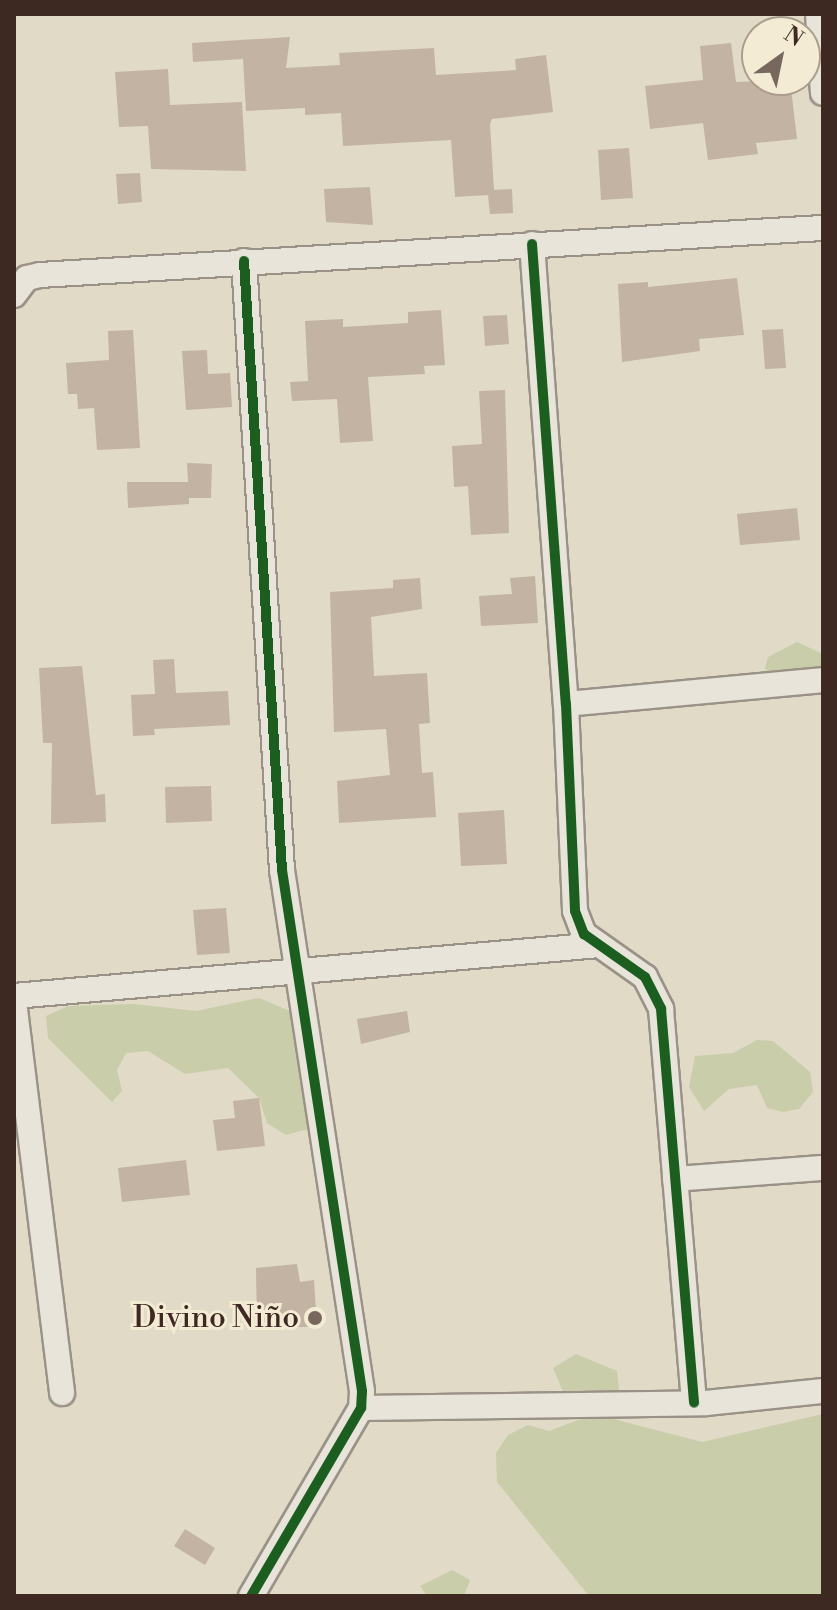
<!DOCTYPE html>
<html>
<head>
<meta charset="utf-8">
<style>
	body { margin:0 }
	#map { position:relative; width:837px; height:1610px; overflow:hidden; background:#e1dac7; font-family:"Libre Bodoni",serif }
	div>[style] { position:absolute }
	.green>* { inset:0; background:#c9cdaa }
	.building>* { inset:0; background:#c3b3a3 }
	.roads { filter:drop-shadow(2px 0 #9a9287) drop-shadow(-2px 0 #9a9287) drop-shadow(0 2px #9a9287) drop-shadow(0 -2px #9a9287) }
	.street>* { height:24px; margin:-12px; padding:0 12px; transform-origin:12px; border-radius:12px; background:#e8e4da }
	.cycleway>* { height:10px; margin:-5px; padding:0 5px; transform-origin:5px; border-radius:5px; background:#1b5e20 }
	.dots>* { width:22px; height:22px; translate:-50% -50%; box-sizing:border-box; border:4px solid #f3ebd3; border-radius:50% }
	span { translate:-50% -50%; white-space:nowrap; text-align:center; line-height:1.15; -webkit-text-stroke:6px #f3ebd3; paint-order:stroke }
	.poi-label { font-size:30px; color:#3e2922 }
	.right { translate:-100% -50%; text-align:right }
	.frame { position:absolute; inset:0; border:16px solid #3e2922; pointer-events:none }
	.north { position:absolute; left:741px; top:16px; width:80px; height:80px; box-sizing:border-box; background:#f3ebd3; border:2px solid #ab9d8c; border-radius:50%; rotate:33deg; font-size:22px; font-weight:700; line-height:32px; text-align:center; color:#3e2922 }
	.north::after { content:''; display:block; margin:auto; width:28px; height:36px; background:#77675c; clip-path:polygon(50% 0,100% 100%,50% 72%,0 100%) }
</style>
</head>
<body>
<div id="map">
	<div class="green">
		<i style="clip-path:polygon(797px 642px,823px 654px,823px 674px,774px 682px,765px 668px,768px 657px)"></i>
		<i style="clip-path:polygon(259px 998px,297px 1014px,312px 1029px,328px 1093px,325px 1115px,308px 1129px,286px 1135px,267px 1123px,259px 1098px,228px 1068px,185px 1074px,148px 1051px,126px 1053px,117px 1070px,122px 1091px,112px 1102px,48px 1038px,46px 1016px,68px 1006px,134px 1004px,196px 1011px)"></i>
		<i style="clip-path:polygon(757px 1040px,773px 1041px,810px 1072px,813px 1092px,799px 1109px,783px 1112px,767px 1108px,757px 1085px,729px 1089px,704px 1111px,689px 1087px,695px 1056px,733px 1053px)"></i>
		<i style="clip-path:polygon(576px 1354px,617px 1371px,620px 1397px,564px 1394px,553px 1368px)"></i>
		<i style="clip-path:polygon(594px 1414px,702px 1442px,823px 1414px,823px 1596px,589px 1596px,497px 1482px,496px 1453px,508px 1435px,528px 1425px,549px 1431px)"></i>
		<i style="clip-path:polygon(452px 1570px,470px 1580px,464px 1596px,427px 1596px,420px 1586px)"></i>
	</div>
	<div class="building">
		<i style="clip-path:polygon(290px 37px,286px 68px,340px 65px,339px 53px,434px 48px,436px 75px,516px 70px,515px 59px,546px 55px,553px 112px,492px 119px,490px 124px,494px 190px,512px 189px,513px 213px,490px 214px,488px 195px,455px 197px,451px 140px,343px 146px,341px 113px,305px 115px,305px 108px,246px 111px,243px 59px,193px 62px,192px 43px)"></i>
		<i style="clip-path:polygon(731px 43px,736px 82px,790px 80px,797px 139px,756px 143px,758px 154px,708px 160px,703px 123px,650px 129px,645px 86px,703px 80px,700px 46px)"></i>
		<i style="clip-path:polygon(168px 69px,170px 105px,242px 102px,246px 171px,151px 169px,148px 126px,119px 127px,115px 72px)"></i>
		<i style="clip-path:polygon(629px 148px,633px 198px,601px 200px,598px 150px)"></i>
		<i style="clip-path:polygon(140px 173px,142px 202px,118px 204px,116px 174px)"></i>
		<i style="clip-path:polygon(370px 187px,373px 225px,326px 222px,324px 189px)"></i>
		<i style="clip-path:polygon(737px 278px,744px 335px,699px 339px,700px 351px,622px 362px,618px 284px,648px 282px,648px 287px)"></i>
		<i style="clip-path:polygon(441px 310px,445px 365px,424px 366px,425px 374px,368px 377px,373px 441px,340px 443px,337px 399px,292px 401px,290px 382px,308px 381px,305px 321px,343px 319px,343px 327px,408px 323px,408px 312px)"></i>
		<i style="clip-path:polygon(507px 315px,509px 344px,485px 346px,483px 316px)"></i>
		<i style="clip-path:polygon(783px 329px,786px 368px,765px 369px,762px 330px)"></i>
		<i style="clip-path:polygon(133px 330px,140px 448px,97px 450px,94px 408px,78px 409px,77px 394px,68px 394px,66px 363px,109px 360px,108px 331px)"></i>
		<i style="clip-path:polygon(207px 350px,208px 374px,230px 373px,232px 407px,186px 410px,182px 351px)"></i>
		<i style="clip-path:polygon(505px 390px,509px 533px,471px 535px,468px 486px,454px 487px,452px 446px,482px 444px,479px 391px)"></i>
		<i style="clip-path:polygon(187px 463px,212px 464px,211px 498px,189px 498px,189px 492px,189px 504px,128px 508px,127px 482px,188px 482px)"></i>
		<i style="clip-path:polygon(797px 508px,800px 540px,740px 545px,737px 514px)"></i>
		<i style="clip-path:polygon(535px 576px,538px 623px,481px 626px,479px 596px,512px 594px,510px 578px)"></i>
		<i style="clip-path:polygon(420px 578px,422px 609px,371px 617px,374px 676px,427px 673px,430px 723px,419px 724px,422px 773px,433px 772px,436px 817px,339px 823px,337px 781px,390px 775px,386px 729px,334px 732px,330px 592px,393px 588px,393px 580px)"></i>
		<i style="clip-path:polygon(174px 659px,176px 693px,228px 691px,230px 725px,154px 729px,155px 735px,133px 736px,131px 695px,155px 694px,153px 660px)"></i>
		<i style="clip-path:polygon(82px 666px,96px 795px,105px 794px,106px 822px,51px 824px,52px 743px,43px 743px,39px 668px)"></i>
		<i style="clip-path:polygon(211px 786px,212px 821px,166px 823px,165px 787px)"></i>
		<i style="clip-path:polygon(504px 810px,507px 864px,461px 866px,458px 813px)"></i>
		<i style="clip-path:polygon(226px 908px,230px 953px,197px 955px,193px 910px)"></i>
		<i style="clip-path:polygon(407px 1011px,410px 1032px,361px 1044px,357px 1019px)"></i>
		<i style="clip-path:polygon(259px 1098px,265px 1146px,217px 1151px,213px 1120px,235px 1118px,233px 1101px)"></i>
		<i style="clip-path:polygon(186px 1160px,190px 1195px,122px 1202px,118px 1168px)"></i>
		<i style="clip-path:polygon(297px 1264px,300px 1282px,314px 1280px,317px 1327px,257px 1327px,256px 1268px)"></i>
		<i style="clip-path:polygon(185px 1529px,215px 1548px,205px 1565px,174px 1546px)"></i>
	</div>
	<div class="roads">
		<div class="street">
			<i style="left:818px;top:14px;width:79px;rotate:86.4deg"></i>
			<i style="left:532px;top:244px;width:461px;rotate:85.8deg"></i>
			<i style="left:566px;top:704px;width:207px;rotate:87.5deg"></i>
			<i style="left:575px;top:911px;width:25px;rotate:69deg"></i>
			<i style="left:584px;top:934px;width:75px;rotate:35.2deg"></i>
			<i style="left:645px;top:977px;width:36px;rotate:63deg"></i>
			<i style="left:661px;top:1009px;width:395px;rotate:85.2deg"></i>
			<i style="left:244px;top:261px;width:610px;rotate:86.43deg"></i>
			<i style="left:282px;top:870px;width:527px;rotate:81.27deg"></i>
			<i style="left:362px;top:1391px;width:17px;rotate:93deg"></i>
			<i style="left:361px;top:1408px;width:218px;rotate:120.3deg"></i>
			<i style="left:14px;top:295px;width:21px;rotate:-53deg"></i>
			<i style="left:27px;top:278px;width:13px;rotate:-13deg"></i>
			<i style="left:40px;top:275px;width:784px;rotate:-3.44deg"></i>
			<i style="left:566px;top:704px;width:258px;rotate:-5.3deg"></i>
			<i style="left:14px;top:996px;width:587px;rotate:-4.98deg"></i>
			<i style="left:14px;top:1001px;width:395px;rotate:83deg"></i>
			<i style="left:675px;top:1179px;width:148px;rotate:-4.3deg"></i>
			<i style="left:361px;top:1408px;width:345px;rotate:-0.8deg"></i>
			<i style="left:706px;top:1403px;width:118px;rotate:-5.9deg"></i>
		</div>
	</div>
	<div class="cycleway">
		<i style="left:532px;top:244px;width:461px;rotate:85.8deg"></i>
		<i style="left:566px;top:704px;width:207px;rotate:87.5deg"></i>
		<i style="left:575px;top:911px;width:25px;rotate:69deg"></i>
		<i style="left:584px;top:934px;width:75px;rotate:35.2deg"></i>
		<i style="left:645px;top:977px;width:36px;rotate:63deg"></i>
		<i style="left:661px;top:1009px;width:395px;rotate:85.2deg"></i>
		<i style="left:244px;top:261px;width:610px;rotate:86.43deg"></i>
		<i style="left:282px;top:870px;width:527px;rotate:81.27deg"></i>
		<i style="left:362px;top:1391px;width:17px;rotate:93deg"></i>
		<i style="left:361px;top:1408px;width:218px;rotate:120.3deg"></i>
	</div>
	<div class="dots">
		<i style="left:315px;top:1318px;background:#77675c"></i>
	</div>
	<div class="poi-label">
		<span class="right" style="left:299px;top:1318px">Divino Niño</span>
	</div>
	<div class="frame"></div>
	<div class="north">N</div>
</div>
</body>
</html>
